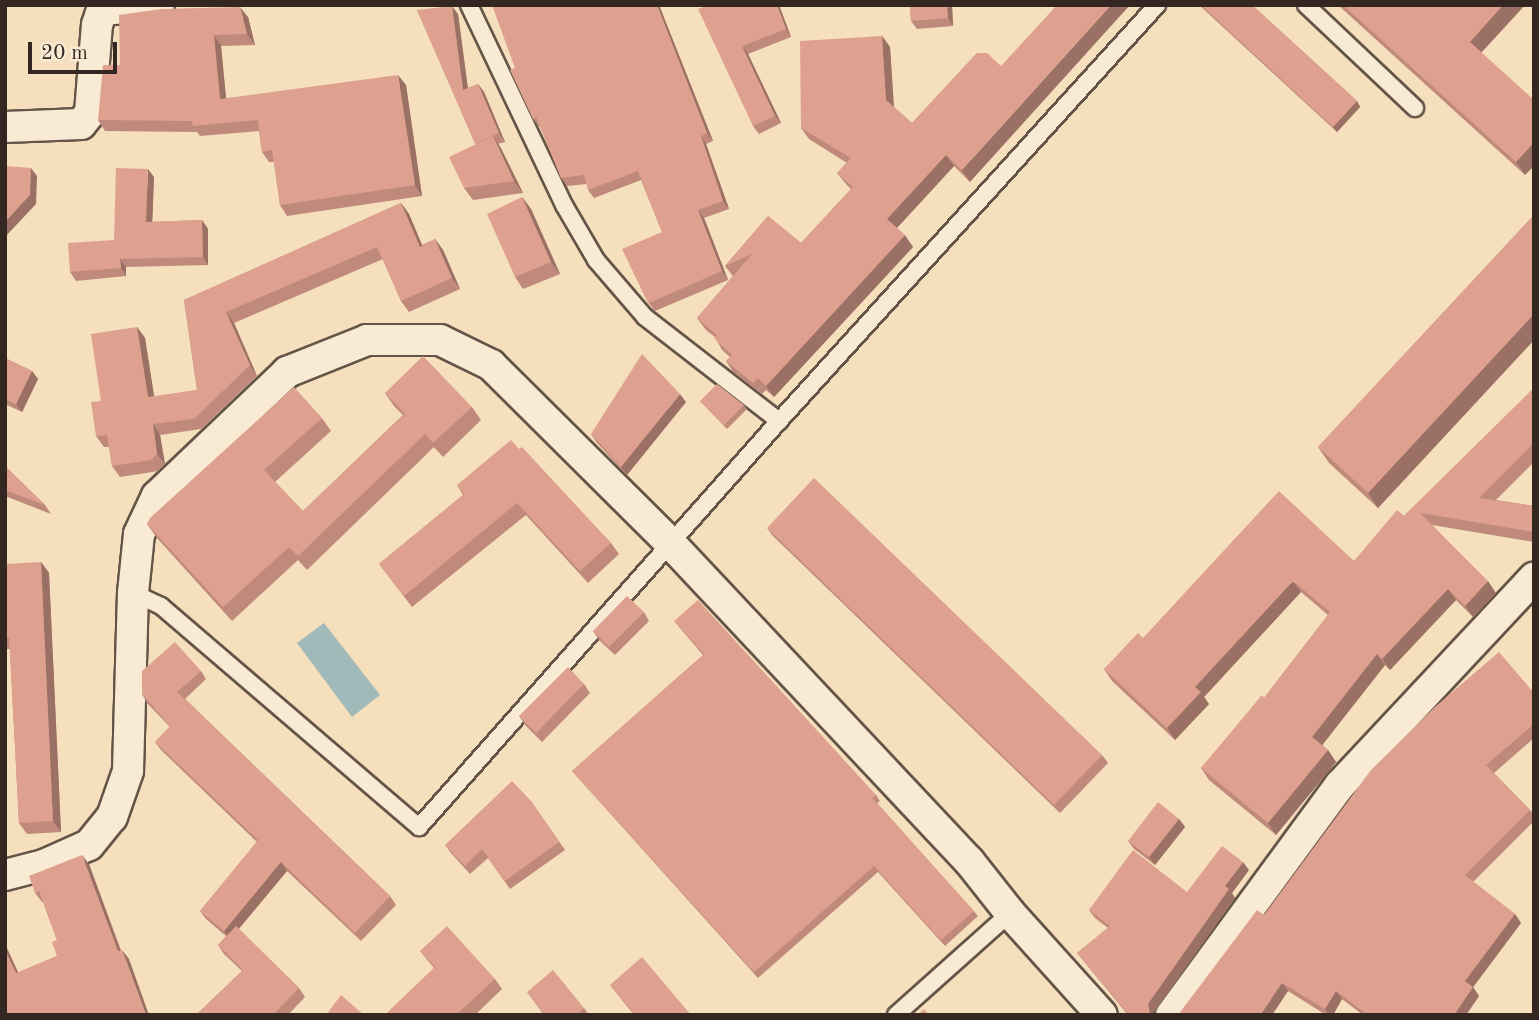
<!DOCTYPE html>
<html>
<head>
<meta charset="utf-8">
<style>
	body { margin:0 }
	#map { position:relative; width:1539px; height:1020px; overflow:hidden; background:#f5dfbc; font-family:"Old Standard TT",serif }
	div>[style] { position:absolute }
	.water>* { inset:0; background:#a0baba }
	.roads { filter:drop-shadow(2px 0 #645548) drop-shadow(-2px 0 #645548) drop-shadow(0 2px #645548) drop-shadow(0 -2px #645548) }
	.service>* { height:16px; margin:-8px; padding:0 8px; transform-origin:8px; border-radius:8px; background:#f8ead3 }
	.minor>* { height:30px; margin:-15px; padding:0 15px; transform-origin:15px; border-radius:15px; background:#f8ead3 }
	.wall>* { inset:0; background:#bf8a7c }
	.shaded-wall>* { inset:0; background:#9b7165 }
	.building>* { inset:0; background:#dea190 }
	span { translate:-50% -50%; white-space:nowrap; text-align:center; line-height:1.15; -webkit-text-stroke:6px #f8ead3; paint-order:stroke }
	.frame { position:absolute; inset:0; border:7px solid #342721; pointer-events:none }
	.scale { position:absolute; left:28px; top:42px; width:89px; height:32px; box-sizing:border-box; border:4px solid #342721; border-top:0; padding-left:9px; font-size:21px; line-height:24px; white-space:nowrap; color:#342721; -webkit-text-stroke:5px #f8ead3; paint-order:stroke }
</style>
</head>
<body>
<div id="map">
	<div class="water">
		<i style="clip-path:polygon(324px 623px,380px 695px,352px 717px,297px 643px)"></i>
	</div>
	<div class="roads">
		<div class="service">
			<i style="left:469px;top:5px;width:221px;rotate:64.6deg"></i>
			<i style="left:564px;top:205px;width:64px;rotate:59.8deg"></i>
			<i style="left:596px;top:260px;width:75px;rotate:49.3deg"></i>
			<i style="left:645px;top:317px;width:170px;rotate:37.8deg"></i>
			<i style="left:1306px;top:5px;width:150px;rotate:43.4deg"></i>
			<i style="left:133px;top:593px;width:31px;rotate:25deg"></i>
			<i style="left:161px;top:606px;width:340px;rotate:40.6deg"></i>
			<i style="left:419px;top:827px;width:543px;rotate:-48.44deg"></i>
			<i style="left:779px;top:421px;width:562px;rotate:-47.74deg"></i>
			<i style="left:896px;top:1015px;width:153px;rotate:-41.8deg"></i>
		</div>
		<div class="minor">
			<i style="left:5px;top:127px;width:76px;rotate:-2.3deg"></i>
			<i style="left:81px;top:124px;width:14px;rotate:-51deg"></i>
			<i style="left:90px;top:113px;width:88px;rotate:-85.5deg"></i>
			<i style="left:97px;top:25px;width:16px;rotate:-72deg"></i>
			<i style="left:102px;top:10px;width:57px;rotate:-5deg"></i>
			<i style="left:5px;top:875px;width:40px;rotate:-14.4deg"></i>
			<i style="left:44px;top:865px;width:49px;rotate:-24deg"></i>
			<i style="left:89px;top:845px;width:36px;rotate:-51deg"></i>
			<i style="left:112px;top:817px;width:49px;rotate:-70.8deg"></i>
			<i style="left:128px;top:771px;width:178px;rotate:-88.4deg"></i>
			<i style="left:133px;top:593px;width:59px;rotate:-84.2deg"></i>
			<i style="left:139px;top:534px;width:42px;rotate:-64.7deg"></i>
			<i style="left:157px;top:496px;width:180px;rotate:-43.6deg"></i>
			<i style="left:287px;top:372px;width:86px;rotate:-21.8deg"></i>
			<i style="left:367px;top:340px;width:73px"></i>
			<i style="left:440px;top:340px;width:57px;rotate:26.1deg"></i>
			<i style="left:491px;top:365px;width:255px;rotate:44.8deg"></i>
			<i style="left:672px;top:545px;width:434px;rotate:46.8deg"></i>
			<i style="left:969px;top:861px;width:66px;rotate:51.7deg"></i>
			<i style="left:1010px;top:913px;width:137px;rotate:48deg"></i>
			<i style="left:1171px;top:1015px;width:285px;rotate:-53.7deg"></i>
			<i style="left:1340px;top:785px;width:284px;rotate:-46.9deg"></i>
		</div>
	</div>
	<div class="wall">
		<i style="clip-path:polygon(659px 5px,713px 141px,706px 144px,729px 209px,704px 218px,728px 280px,655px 311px,647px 301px,662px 232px,641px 180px,594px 198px,588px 190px,587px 184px,567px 186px,561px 178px,540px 126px,539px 127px,533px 119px,515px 68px)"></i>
		<i style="clip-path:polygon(709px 5px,779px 5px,791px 37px,748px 54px,781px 123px,759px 134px,753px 126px)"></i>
		<i style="clip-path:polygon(910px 5px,952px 5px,953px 26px,917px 29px,911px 21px)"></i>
		<i style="clip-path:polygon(1199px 5px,1252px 5px,1357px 101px,1360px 107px,1337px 132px)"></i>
		<i style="clip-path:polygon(1338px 5px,1525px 5px,1481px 53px,1525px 175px)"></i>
		<i style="clip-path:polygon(417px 10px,458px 14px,468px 88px,478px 84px,484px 92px,505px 142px,498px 144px,523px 193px,473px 200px,464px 188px,476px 144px)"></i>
		<i style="clip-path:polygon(248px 17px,255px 45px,221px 46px,226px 98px,406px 85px,422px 196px,287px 216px,280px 205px,274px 162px,269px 162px,262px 152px,259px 131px,200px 136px,197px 132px,105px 131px,98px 120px,120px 65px)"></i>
		<i style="clip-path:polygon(882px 36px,890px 47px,894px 107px,912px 123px,977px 53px,970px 182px,954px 166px,897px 228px,913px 247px,774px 397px,766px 390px,762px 394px,734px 373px,726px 361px,730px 357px,722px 350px,715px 337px,706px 330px,697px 318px,733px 276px,725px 266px,768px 216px,801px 243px,851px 189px,846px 184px,837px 173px,847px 163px,809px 139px,801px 128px)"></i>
		<i style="clip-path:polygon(154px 177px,152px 222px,202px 220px,208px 229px,208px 265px,126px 267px,126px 276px,76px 281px,70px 272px,114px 240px)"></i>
		<i style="clip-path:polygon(522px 197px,531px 209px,560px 274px,523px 289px,515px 277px)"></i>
		<i style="clip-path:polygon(401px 203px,409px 214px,422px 245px,435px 239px,443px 250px,460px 289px,409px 312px,401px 301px,383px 259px,234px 323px,257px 376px,201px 429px,160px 435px,165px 464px,158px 471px,120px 477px,112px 466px,109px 447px,104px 447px,96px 436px,101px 401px,137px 327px,145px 338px,154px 397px,197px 390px,184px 300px)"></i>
		<i style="clip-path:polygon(1534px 215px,1534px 340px,1378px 508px,1329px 463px,1318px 447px)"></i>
		<i style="clip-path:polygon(5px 358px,32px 371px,38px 379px,22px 412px,5px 404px)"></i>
		<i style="clip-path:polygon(1534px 388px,1534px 462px,1496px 500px,1534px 506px,1534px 542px,1432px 525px,1496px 593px,1473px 617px,1456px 600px,1390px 670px,1385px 665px,1322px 745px,1328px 750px,1336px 762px,1276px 835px,1209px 780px,1201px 768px,1264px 698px,1328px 615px,1301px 592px,1204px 697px,1209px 704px,1175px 740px,1112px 681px,1104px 669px,1143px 638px,1354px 561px,1404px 516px)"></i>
		<i style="clip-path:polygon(385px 393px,472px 407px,481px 420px,443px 457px,434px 447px,307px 570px,298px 560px,232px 621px,157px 538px,147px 524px,322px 418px,331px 431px,275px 482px,303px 511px,403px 415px,394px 406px)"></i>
		<i style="clip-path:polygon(700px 401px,744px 405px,747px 409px,727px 429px)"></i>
		<i style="clip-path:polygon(686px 402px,627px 475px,597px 443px,591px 434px)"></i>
		<i style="clip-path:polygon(519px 449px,611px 543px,619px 554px,588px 583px,526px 515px,412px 607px,379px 564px,463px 495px,457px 485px)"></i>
		<i style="clip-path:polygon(5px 466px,45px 505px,51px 514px,5px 496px)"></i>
		<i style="clip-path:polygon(767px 528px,1102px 755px,1108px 763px,1060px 813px,773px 536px)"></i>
		<i style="clip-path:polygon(41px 562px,49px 573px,61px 832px,27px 834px,19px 823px,10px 649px,6px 649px,5px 648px,5px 597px,7px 597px)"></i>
		<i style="clip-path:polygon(644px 612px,649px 621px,615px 655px,599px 640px,593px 631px)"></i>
		<i style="clip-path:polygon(674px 621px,876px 795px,880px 801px,877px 803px,978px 916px,945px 946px,878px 872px,758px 978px,572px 771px,703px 655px)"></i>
		<i style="clip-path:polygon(201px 671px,206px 679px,185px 699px,390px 896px,396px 905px,361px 941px,287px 871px,239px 929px,299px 988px,305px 997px,288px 1015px,196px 1015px,242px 971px,224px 954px,218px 945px,226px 936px,206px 919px,200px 911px,257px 842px,161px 750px,155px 742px,170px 727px,147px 703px,142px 694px)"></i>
		<i style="clip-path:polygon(584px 684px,590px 693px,542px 742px,525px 725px,519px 716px)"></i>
		<i style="clip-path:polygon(1534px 693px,1534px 738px,1494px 773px,1530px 810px,1534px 815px,1534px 821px,1473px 882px,1515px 914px,1521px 923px,1473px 987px,1479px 996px,1466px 1015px,1363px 1015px,1342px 999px,1333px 1015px,1326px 1015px,1288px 991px,1272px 1015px,1264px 915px)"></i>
		<i style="clip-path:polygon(531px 801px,565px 850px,510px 889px,488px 858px,470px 874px,451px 853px,445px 845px)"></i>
		<i style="clip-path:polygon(1179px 819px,1185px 827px,1155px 865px,1134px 849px,1128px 841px)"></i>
		<i style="clip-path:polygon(89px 864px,121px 950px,129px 959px,5px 1015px,5px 944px,18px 973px,57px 956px,57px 940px,43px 902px,42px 902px,35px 893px)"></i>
		<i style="clip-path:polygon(1249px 870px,1232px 893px,1235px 898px,1154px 1012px,1154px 1015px,1128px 1015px,1077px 953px,1108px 928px,1095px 918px,1089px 910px,1187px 892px)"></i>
		<i style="clip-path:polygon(420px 951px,495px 979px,502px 989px,475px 1015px,385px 1015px,434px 968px)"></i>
		<i style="clip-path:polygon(610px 985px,691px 1015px,634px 1015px)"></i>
		<i style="clip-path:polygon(527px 992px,584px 1008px,589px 1015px,544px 1015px)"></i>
	</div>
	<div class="shaded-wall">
		<i style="clip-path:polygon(657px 5px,659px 5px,713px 141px,707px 133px)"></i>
		<i style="clip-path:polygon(777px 5px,779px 5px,791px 37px,786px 29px)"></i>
		<i style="clip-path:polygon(947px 5px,952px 5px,953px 26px,948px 18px)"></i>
		<i style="clip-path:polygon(1111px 5px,1130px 5px,970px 182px,962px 170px)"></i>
		<i style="clip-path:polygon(1503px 5px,1525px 5px,1479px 55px,1470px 42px)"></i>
		<i style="clip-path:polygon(452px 6px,458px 14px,469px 98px,463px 90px)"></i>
		<i style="clip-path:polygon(240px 7px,248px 17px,255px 45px,247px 34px)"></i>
		<i style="clip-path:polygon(214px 35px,221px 46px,227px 109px,220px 99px)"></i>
		<i style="clip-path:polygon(882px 36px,890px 47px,894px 111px,886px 100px)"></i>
		<i style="clip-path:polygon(742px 46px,748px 54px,781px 123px,775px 116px)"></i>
		<i style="clip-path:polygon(398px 75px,406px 85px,422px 196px,415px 185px)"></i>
		<i style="clip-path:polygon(478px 84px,484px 92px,505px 142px,499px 133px)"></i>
		<i style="clip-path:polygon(1357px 101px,1360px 107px,1337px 132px,1333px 127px)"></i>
		<i style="clip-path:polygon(493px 136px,501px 148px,523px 193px,514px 181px)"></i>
		<i style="clip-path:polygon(701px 136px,706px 144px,729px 209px,723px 201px)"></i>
		<i style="clip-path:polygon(1534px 142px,1534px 166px,1525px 175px,1516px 162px)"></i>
		<i style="clip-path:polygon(946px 155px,954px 166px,895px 230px,887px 219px)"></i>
		<i style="clip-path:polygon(31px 168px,37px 176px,36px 204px,5px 237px,5px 222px)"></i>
		<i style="clip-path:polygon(148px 169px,154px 177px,152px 230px,146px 222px)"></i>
		<i style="clip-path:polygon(522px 197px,531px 209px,560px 274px,551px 262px)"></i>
		<i style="clip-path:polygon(401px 203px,409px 214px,427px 257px,420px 247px)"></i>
		<i style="clip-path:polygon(698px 210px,704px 218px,728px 280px,722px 271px)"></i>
		<i style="clip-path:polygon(202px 220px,208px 229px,208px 265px,203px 257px)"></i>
		<i style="clip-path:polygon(905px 235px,913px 247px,774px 397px,766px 386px)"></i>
		<i style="clip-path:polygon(435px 239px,443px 250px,460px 289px,452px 278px)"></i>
		<i style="clip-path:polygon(120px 259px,126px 267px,126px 276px,121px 268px)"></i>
		<i style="clip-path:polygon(226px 312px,234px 323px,257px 376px,250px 365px)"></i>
		<i style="clip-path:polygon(1534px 314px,1534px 340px,1378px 508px,1368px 493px)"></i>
		<i style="clip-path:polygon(137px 327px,145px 338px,156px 408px,148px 397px)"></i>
		<i style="clip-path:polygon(32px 371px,38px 379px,22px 412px,16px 404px)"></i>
		<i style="clip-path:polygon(680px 394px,686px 402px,627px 475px,621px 467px)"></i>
		<i style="clip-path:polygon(153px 424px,160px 435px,165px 464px,157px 454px)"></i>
		<i style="clip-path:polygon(41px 562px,49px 573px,61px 832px,53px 821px)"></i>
		<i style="clip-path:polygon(1293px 581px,1301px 592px,1204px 697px,1209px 704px,1175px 740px,1167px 728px,1195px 687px)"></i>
		<i style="clip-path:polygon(1488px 581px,1496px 593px,1473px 617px,1465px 606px)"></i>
		<i style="clip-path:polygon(1448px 589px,1456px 600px,1390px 670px,1382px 659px)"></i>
		<i style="clip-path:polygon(1377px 654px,1385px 665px,1320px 748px,1312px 737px)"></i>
		<i style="clip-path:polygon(1328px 750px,1336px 762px,1276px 835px,1268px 823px)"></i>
		<i style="clip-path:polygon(1179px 819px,1185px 827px,1155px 865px,1149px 857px)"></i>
		<i style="clip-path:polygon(82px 855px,89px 864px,124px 961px,118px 951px)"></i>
		<i style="clip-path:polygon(281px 862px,287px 871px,230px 939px,224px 931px)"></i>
		<i style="clip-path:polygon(1243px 862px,1249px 870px,1232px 893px,1235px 898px,1154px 1012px,1154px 1015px,1150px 1015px,1148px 1004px,1225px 886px)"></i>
		<i style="clip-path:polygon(1515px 914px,1521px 923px,1471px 990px,1465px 981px)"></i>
		<i style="clip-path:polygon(5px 944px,23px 983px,16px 973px,5px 950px)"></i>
		<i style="clip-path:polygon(122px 950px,129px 959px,149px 1015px,146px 1015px)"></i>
		<i style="clip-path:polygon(1282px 983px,1288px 991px,1272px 1015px,1260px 1015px)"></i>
		<i style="clip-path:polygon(1473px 987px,1479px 996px,1466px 1015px,1454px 1015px)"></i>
		<i style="clip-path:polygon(1336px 991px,1342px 999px,1333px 1015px,1329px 1015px,1325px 1009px)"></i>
	</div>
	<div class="building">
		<i style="clip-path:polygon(492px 5px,657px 5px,707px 133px,701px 136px,723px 201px,698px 210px,722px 271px,649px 303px,647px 301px,622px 249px,662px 232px,638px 171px,588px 190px,584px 175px,561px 178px,536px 117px,533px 119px,510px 70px,515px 68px)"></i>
		<i style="clip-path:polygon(709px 5px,777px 5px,786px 29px,742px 46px,775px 116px,753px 126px,698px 9px)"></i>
		<i style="clip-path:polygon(910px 5px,947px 5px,948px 18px,911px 21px)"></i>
		<i style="clip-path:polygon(1057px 5px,1111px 5px,962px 170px,946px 155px,887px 219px,905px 235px,766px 386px,758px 378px,753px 383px,726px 361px,732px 355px,714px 338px,717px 335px,697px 318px,752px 254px,725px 266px,768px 216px,801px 243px,853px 187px,837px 173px,851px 158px,801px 128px,800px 41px,882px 36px,886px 100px,912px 123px,977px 53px,987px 53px,1001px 66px)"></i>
		<i style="clip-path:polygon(1201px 5px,1252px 5px,1357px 101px,1333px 127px)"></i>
		<i style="clip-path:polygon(1343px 5px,1503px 5px,1470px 42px,1534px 100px,1534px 142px,1516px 162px)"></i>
		<i style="clip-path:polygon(452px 6px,463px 90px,478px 84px,499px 133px,475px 144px,417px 10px)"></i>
		<i style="clip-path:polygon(240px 7px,247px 34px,214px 35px,220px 99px,398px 75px,415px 185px,280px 205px,272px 150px,262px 152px,258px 120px,193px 126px,192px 121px,98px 120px,103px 65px,120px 65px,119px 15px,161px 9px)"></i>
		<i style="clip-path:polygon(493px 136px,514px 181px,464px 188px,449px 157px)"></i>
		<i style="clip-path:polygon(5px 166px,31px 168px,30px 195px,5px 222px)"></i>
		<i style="clip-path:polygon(116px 168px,148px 169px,146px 222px,202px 220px,203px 257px,120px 259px,121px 268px,70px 272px,68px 243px,114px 240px)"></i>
		<i style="clip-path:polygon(522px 197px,551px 262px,515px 277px,487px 214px)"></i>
		<i style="clip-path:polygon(401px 203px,420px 247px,435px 239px,452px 278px,401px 301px,377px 247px,226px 312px,250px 365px,194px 419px,153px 424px,157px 454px,151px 460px,112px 466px,107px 435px,96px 436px,91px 402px,101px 401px,91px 334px,137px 327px,148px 397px,197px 390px,184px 300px)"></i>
		<i style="clip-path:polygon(1534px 215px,1534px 314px,1368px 493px,1318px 447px)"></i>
		<i style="clip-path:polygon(642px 354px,680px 394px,621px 467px,591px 434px)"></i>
		<i style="clip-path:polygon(423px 356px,472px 407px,433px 443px,425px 434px,298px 556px,289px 547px,223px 607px,147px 524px,150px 518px,294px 387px,322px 418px,264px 470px,303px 511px,405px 414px,385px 393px)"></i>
		<i style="clip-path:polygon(5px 358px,32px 371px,16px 404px,5px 399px)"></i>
		<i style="clip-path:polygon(717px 384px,744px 405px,724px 425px,700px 401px)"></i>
		<i style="clip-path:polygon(1534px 388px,1534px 443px,1479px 498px,1534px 506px,1534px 532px,1420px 513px,1488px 581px,1465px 606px,1448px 589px,1382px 659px,1377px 654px,1312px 737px,1328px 750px,1268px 823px,1201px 768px,1262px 695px,1264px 698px,1330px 612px,1293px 581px,1195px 687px,1201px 692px,1167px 728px,1104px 669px,1138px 633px,1143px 638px,1279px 491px,1354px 561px,1397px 510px,1404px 516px)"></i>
		<i style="clip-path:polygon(511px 440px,519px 449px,522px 447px,611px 543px,580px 571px,517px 503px,404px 596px,379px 564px,464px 494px,457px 485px)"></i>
		<i style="clip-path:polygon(5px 466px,45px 505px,5px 490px)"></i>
		<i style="clip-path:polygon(814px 478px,1102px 755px,1054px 805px,767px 528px)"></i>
		<i style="clip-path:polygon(41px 562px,53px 821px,19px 823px,9px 638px,5px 638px,5px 597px,7px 597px,5px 564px)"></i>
		<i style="clip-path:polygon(627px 596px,644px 612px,609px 647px,593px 631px)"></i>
		<i style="clip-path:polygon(698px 600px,876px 795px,872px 798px,974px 911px,941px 940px,874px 866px,754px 972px,572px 771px,704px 654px,674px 621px)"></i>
		<i style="clip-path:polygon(175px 642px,201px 671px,177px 692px,390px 896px,355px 933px,281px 862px,224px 931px,200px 911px,258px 840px,155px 742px,170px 726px,142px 694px,142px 671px)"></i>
		<i style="clip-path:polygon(1499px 652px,1534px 693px,1534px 724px,1486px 765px,1530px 810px,1465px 875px,1515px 914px,1465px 981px,1473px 987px,1454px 1015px,1368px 1015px,1336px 991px,1325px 1009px,1282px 983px,1260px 1015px,1178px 1015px,1257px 910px,1264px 915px,1371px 770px,1436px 706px)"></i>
		<i style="clip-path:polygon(568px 667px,584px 684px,536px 733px,519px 716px)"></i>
		<i style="clip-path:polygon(512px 781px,531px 801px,559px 842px,505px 881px,482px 849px,465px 866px,445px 845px)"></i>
		<i style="clip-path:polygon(1158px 802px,1179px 819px,1149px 857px,1128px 841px)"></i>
		<i style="clip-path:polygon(1222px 846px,1243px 862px,1225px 886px,1229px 889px,1148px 1004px,1150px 1015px,1129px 1015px,1077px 953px,1110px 926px,1089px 910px,1133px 850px,1187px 892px)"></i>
		<i style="clip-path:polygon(82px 855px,118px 951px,122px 950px,146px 1015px,5px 1015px,5px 950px,16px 973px,57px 956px,52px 942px,57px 940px,39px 891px,35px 893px,29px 876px)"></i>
		<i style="clip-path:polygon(236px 926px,299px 988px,273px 1015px,196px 1015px,243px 970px,218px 945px)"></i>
		<i style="clip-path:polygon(447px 926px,495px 979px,456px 1015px,385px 1015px,435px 967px,420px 951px)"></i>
		<i style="clip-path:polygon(642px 957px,691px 1015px,635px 1015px,610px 985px)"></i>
		<i style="clip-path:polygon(553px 970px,584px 1008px,577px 1015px,545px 1015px,527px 992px)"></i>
		<i style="clip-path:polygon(341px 995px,364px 1015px,326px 1015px)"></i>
		<i style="clip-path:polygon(924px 1009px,929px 1015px,918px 1015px)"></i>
	</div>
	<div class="frame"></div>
	<div class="scale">20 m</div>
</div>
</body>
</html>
